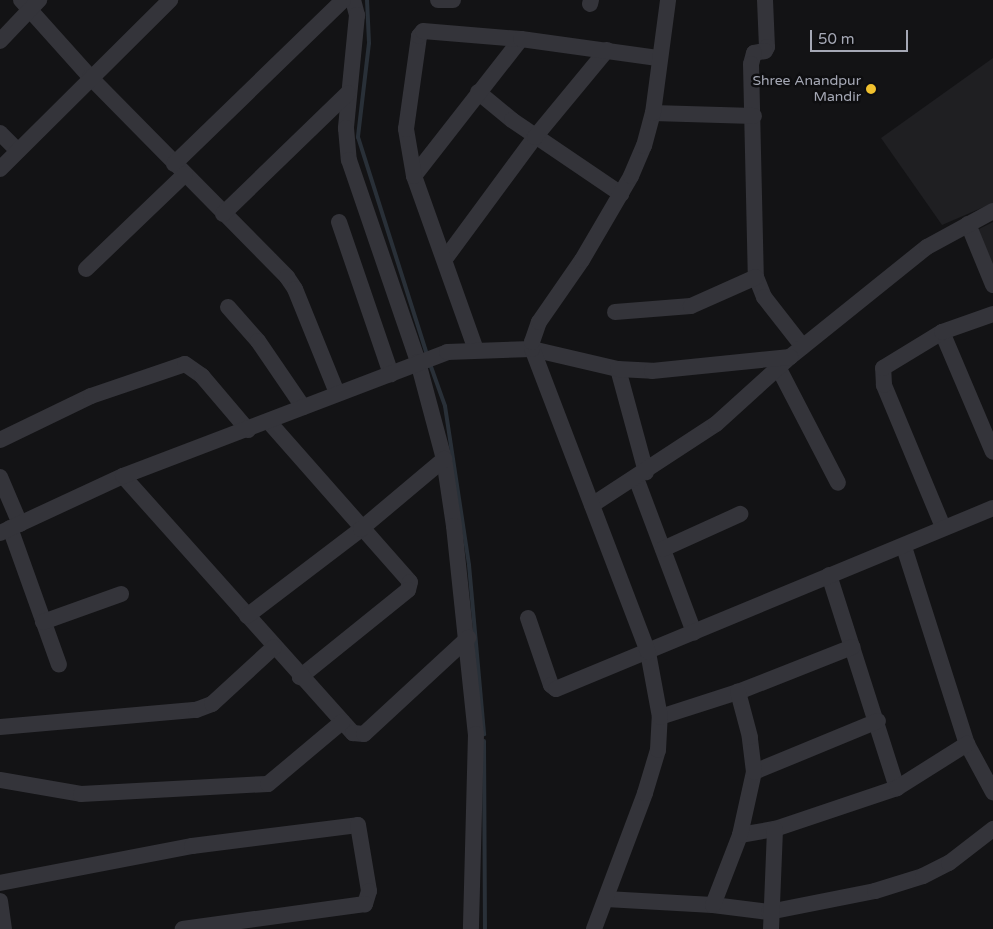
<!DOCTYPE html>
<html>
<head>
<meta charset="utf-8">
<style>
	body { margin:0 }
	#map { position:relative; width:993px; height:929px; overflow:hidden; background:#131315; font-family:"Varela Round",sans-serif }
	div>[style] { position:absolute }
	.built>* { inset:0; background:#1f1f22 }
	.stream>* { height:4px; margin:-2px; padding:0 2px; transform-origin:2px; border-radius:2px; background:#293038 }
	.minor>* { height:16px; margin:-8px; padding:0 8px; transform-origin:8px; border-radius:8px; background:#34343a }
	.dots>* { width:14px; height:14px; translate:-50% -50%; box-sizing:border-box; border:2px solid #0e0e10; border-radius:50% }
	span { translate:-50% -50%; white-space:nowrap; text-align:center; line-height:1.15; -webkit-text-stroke:5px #0e0e10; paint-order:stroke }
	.poi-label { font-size:14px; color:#a5a8b5 }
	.right { translate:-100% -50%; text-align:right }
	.scale { position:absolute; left:810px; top:30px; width:98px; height:22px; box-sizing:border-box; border:2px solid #a5a8b5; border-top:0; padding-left:6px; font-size:15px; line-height:18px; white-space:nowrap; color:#a5a8b5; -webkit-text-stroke:4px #0e0e10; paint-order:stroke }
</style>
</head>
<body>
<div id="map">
	<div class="built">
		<i style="clip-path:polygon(993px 58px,993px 203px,942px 225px,881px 138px)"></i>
		<i style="clip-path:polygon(993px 222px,993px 264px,977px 230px)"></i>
	</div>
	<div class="stream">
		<i style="left:367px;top:0;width:43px;rotate:87.3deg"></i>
		<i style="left:369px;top:43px;width:95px;rotate:96.7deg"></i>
		<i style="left:358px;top:137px;width:229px;rotate:72.4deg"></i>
		<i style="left:430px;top:364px;width:45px;rotate:70.3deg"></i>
		<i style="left:445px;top:406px;width:161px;rotate:81.4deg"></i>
		<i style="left:469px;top:565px;width:170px;rotate:84.9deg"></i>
		<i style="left:484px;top:741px;width:188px;rotate:89.7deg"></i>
	</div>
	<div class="minor">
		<i style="left:21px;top:0;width:103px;rotate:48.1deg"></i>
		<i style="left:90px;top:77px;width:281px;rotate:45.4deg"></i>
		<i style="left:287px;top:277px;width:14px;rotate:56deg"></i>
		<i style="left:295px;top:289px;width:112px;rotate:68deg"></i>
		<i style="left:353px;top:0;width:16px;rotate:75deg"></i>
		<i style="left:357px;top:15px;width:114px;rotate:95.6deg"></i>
		<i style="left:346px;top:128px;width:32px;rotate:85deg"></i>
		<i style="left:349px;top:160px;width:213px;rotate:71.1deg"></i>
		<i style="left:418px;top:362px;width:100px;rotate:75deg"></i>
		<i style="left:444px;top:459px;width:68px;rotate:81.5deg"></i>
		<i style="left:454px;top:526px;width:209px;rotate:84deg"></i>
		<i style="left:476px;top:734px;width:195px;rotate:91.5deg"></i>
		<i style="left:438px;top:0;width:15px"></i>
		<i style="left:765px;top:0;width:47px;rotate:87.6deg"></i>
		<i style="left:767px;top:47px;width:4px;rotate:117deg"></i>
		<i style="left:765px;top:51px;width:11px;rotate:170deg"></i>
		<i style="left:754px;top:53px;width:11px;rotate:105deg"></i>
		<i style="left:751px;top:64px;width:213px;rotate:88.7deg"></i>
		<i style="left:756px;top:277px;width:22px;rotate:68deg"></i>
		<i style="left:764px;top:297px;width:63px;rotate:52deg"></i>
		<i style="left:590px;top:4px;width:4px;rotate:-76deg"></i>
		<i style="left:0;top:41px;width:57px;rotate:-46.4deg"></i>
		<i style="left:478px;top:92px;width:44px;rotate:39.5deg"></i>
		<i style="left:512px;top:120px;width:132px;rotate:34.2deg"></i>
		<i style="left:653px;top:113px;width:101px;rotate:1.7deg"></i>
		<i style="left:0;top:133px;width:25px;rotate:45deg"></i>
		<i style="left:174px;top:164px;width:235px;rotate:-44.1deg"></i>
		<i style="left:0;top:169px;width:240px;rotate:-44.8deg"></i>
		<i style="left:414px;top:176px;width:174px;rotate:-52deg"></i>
		<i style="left:223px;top:214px;width:174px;rotate:-44.1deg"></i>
		<i style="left:339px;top:222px;width:161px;rotate:71.1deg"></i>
		<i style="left:968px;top:224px;width:66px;rotate:67.7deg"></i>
		<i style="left:445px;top:259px;width:152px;rotate:-53.6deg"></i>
		<i style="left:535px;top:137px;width:113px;rotate:-50.4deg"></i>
		<i style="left:86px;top:269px;width:137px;rotate:-43.8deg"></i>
		<i style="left:228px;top:307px;width:45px;rotate:48.6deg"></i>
		<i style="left:258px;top:341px;width:80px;rotate:55.7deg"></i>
		<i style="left:615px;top:312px;width:76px;rotate:-4.5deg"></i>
		<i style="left:691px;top:306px;width:71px;rotate:-24deg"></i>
		<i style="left:942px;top:332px;width:130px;rotate:67deg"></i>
		<i style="left:476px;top:350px;width:185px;rotate:-109.6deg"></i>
		<i style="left:414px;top:176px;width:48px;rotate:-99.7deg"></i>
		<i style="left:406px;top:129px;width:94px;rotate:-82deg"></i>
		<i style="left:419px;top:36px;width:6px;rotate:-51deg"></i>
		<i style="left:423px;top:31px;width:98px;rotate:4.7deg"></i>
		<i style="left:521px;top:39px;width:138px;rotate:7.9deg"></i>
		<i style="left:618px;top:369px;width:107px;rotate:74.8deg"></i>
		<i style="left:779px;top:369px;width:128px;rotate:62.6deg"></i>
		<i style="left:269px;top:422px;width:213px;rotate:48.6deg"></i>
		<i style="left:410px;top:582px;width:8px;rotate:104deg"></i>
		<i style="left:408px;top:590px;width:139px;rotate:141.1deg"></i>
		<i style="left:0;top:440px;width:101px;rotate:-25.8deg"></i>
		<i style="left:91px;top:396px;width:99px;rotate:-18.8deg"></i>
		<i style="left:185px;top:364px;width:21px;rotate:35deg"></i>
		<i style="left:202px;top:376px;width:71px;rotate:49.6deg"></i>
		<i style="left:123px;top:476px;width:345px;rotate:48.2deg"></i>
		<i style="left:353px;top:733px;width:11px;rotate:5deg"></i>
		<i style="left:364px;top:734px;width:142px;rotate:-42.7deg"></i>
		<i style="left:0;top:477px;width:51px;rotate:66.9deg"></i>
		<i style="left:636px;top:478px;width:165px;rotate:69.4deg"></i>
		<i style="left:592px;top:505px;width:148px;rotate:-33.2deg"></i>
		<i style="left:716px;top:424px;width:100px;rotate:-42.2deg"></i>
		<i style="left:790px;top:357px;width:176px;rotate:-38.8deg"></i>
		<i style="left:927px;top:247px;width:75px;rotate:-28.6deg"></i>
		<i style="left:943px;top:527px;width:154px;rotate:-112.6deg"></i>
		<i style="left:884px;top:385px;width:17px;rotate:-93deg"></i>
		<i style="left:883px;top:368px;width:69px;rotate:-31.4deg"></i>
		<i style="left:942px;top:332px;width:54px;rotate:-19.4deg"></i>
		<i style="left:10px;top:528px;width:145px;rotate:70.3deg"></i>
		<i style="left:0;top:533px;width:136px;rotate:-24.9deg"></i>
		<i style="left:123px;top:476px;width:347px;rotate:-20.9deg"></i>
		<i style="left:447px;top:352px;width:85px;rotate:-2deg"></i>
		<i style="left:532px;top:349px;width:88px;rotate:13.1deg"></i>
		<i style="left:618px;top:369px;width:34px;rotate:3deg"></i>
		<i style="left:652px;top:371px;width:139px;rotate:-5.8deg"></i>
		<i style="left:904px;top:547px;width:207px;rotate:72.3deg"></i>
		<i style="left:967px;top:744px;width:55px;rotate:61.6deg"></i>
		<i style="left:663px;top:549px;width:85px;rotate:-24.4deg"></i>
		<i style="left:829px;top:575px;width:224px;rotate:72.3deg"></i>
		<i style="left:247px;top:616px;width:143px;rotate:-37.3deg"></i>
		<i style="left:361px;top:529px;width:109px;rotate:-40.1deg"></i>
		<i style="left:528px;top:618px;width:71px;rotate:71.1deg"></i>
		<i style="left:551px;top:685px;width:6px;rotate:39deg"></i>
		<i style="left:556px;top:689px;width:473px;rotate:-22.5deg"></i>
		<i style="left:43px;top:622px;width:83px;rotate:-19.7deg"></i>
		<i style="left:660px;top:717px;width:82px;rotate:-17.8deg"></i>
		<i style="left:738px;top:692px;width:123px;rotate:-21.5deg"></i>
		<i style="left:0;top:727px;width:197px;rotate:-5deg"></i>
		<i style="left:196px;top:710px;width:17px;rotate:-21deg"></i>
		<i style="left:212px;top:704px;width:84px;rotate:-42.6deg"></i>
		<i style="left:754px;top:772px;width:134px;rotate:-22.4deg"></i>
		<i style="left:0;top:780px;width:82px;rotate:9.8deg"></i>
		<i style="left:81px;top:794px;width:187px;rotate:-3.1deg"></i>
		<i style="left:268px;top:784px;width:97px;rotate:-40deg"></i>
		<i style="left:740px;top:835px;width:36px;rotate:-10deg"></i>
		<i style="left:775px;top:829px;width:129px;rotate:-18.6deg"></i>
		<i style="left:897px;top:788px;width:83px;rotate:-32.2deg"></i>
		<i style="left:0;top:883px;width:196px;rotate:-10.9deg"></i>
		<i style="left:192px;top:846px;width:167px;rotate:-7.2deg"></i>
		<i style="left:358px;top:825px;width:67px;rotate:80.5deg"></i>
		<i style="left:369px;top:891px;width:14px;rotate:107deg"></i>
		<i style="left:365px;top:904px;width:184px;rotate:172.2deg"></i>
		<i style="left:606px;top:899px;width:107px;rotate:3.2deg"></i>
		<i style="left:713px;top:905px;width:56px;rotate:7.1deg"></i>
		<i style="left:769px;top:912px;width:108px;rotate:-11.2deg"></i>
		<i style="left:875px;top:891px;width:50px;rotate:-17.4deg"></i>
		<i style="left:923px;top:876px;width:29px;rotate:-27deg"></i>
		<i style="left:949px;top:863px;width:56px;rotate:-37.7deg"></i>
		<i style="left:0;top:901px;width:28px;rotate:82deg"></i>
		<i style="left:713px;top:905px;width:75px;rotate:-68.9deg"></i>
		<i style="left:740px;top:835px;width:65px;rotate:-77.5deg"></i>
		<i style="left:754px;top:772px;width:35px;rotate:-97deg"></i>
		<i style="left:750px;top:737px;width:47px;rotate:-104.9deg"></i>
		<i style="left:594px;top:929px;width:145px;rotate:-69.4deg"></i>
		<i style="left:645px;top:793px;width:45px;rotate:-73.2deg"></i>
		<i style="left:658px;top:750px;width:33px;rotate:-87deg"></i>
		<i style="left:660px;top:717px;width:66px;rotate:-100.5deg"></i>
		<i style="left:648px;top:652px;width:324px;rotate:-110.9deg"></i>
		<i style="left:532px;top:349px;width:7px;rotate:-90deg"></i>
		<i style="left:532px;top:342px;width:21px;rotate:-71deg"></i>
		<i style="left:539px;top:322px;width:75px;rotate:-55.3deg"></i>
		<i style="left:582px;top:260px;width:97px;rotate:-59.7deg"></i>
		<i style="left:631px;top:176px;width:33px;rotate:-67deg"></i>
		<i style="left:644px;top:146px;width:34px;rotate:-75deg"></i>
		<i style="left:653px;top:113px;width:114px;rotate:-82.4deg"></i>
		<i style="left:771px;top:929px;width:100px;rotate:-87.7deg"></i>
	</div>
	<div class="dots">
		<i style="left:871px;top:89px;background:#f1c12e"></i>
	</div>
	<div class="poi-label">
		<span class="right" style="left:861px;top:89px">Shree Anandpur<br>Mandir</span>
	</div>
	<div class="scale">50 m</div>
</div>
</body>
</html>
